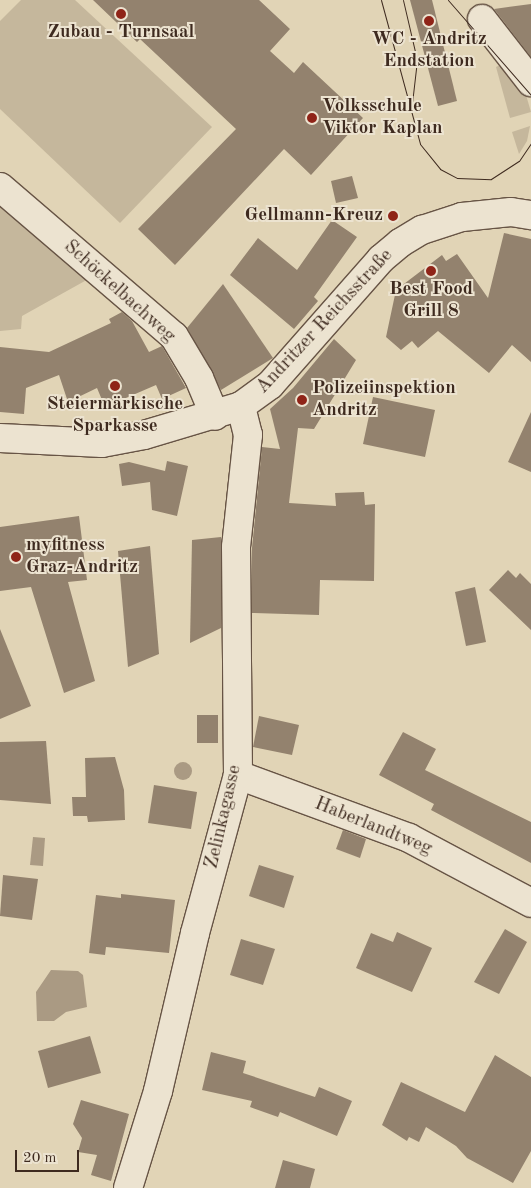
<!DOCTYPE html>
<html>
<head>
<meta charset="utf-8">
<style>
	body { margin:0 }
	#map { position:relative; width:531px; height:1188px; overflow:hidden; background:#e1d4b6; font-family:"Old Standard TT",serif }
	div>[style] { position:absolute }
	.green>* { inset:0; background:#c5b79c }
	.water>* { inset:0; background:#aa9a83 }
	.round { border-radius:50% }
	.building>* { inset:0; background:#93826e }
	.roads { filter:drop-shadow(1px 0 #675445) drop-shadow(-1px 0 #675445) drop-shadow(0 1px #675445) drop-shadow(0 -1px #675445) }
	.minor>* { height:28px; margin:-14px; padding:0 14px; transform-origin:14px; border-radius:14px; background:#ece3d0 }
	.tram>* { height:1px; margin:-0.5px; padding:0 0.5px; transform-origin:0.5px; border-radius:0.5px; background:#3e2a1f }
	.dots>* { width:14px; height:14px; translate:-50% -50%; box-sizing:border-box; border:2px solid #ece3d0; border-radius:50% }
	span { translate:-50% -50%; white-space:nowrap; text-align:center; line-height:1.15; -webkit-text-stroke:4px #ece3d0; paint-order:stroke }
	.poi-label { font-size:19px; color:#3e2a1f; font-weight:700 }
	.left { translate:0 -50%; text-align:left }
	.right { translate:-100% -50%; text-align:right }
	.street-label { font-size:19px; color:#3e2a1f }
	.scale { position:absolute; left:15px; top:1150px; width:64px; height:22px; box-sizing:border-box; border:2px solid #3e2a1f; border-top:0; padding-left:6px; font-size:15px; line-height:18px; white-space:nowrap; color:#3e2a1f; -webkit-text-stroke:4px #ece3d0; paint-order:stroke }
</style>
</head>
<body>
<div id="map">
	<div class="green">
		<i style="clip-path:polygon(21px 0,75px 0,212px 127px,120px 223px,0 109px,0 21px)"></i>
		<i style="clip-path:polygon(500px 65px,526px 95px,531px 112px,510px 118px,496px 67px)"></i>
		<i style="clip-path:polygon(530px 126px,527px 141px,519px 154px,512px 132px)"></i>
		<i style="clip-path:polygon(0 200px,92px 277px,22px 316px,21px 329px,0 331px)"></i>
	</div>
	<div class="water">
		<i class="round" style="left:174px;top:762px;width:18px;height:18px"></i>
		<i style="clip-path:polygon(33px 837px,45px 838px,43px 866px,30px 865px)"></i>
		<i style="clip-path:polygon(51px 970px,78px 971px,83px 975px,87px 1007px,66px 1012px,54px 1021px,37px 1021px,36px 992px)"></i>
	</div>
	<div class="building">
		<i style="clip-path:polygon(93px 0,259px 0,290px 29px,270px 51px,294px 73px,303px 62px,363px 118px,311px 175px,284px 149px,175px 265px,138px 229px,236px 129px,140px 39px,137px 42px)"></i>
		<i style="clip-path:polygon(410px 0,432px 0,457px 101px,438px 106px)"></i>
		<i style="clip-path:polygon(531px 4px,531px 57px,494px 9px)"></i>
		<i style="clip-path:polygon(352px 176px,358px 198px,336px 203px,331px 181px)"></i>
		<i style="clip-path:polygon(332px 220px,357px 237px,314px 297px,318px 301px,294px 329px,230px 275px,258px 238px,297px 270px)"></i>
		<i style="clip-path:polygon(504px 233px,531px 239px,531px 362px,512px 345px,489px 373px,438px 331px,418px 348px,412px 341px,401px 350px,386px 337px,396px 290px,442px 255px,446px 261px,457px 254px,488px 298px)"></i>
		<i style="clip-path:polygon(223px 284px,273px 358px,221px 390px,187px 328px)"></i>
		<i style="clip-path:polygon(122px 312px,132px 321px,149px 352px,162px 346px,186px 388px,162px 399px,156px 385px,105px 407px,97px 388px,68px 402px,59px 375px,26px 388px,24px 414px,0 412px,0 347px,49px 352px,111px 323px,109px 319px)"></i>
		<i style="clip-path:polygon(334px 339px,356px 360px,314px 429px,298px 428px,289px 503px,336px 506px,335px 493px,364px 492px,365px 505px,375px 504px,374px 581px,320px 580px,319px 615px,252px 613px,252px 548px,262px 447px,280px 449px,270px 409px,293px 388px)"></i>
		<i style="clip-path:polygon(373px 397px,435px 410px,425px 457px,363px 444px)"></i>
		<i style="clip-path:polygon(531px 412px,531px 472px,508px 462px)"></i>
		<i style="clip-path:polygon(167px 461px,188px 466px,177px 516px,152px 510px,150px 482px,122px 486px,119px 464px,129px 462px,165px 471px)"></i>
		<i style="clip-path:polygon(79px 516px,87px 580px,68px 582px,95px 681px,64px 693px,31px 587px,0 591px,0 527px)"></i>
		<i style="clip-path:polygon(221px 537px,221px 628px,190px 643px,192px 540px)"></i>
		<i style="clip-path:polygon(150px 546px,159px 654px,128px 667px,118px 551px)"></i>
		<i style="clip-path:polygon(508px 570px,516px 578px,520px 573px,531px 584px,531px 630px,489px 590px)"></i>
		<i style="clip-path:polygon(475px 587px,486px 642px,466px 646px,455px 592px)"></i>
		<i style="clip-path:polygon(0 629px,31px 706px,0 719px)"></i>
		<i style="clip-path:polygon(197px 715px,218px 715px,218px 743px,197px 743px)"></i>
		<i style="clip-path:polygon(259px 716px,299px 725px,292px 755px,253px 747px)"></i>
		<i style="clip-path:polygon(403px 732px,436px 749px,425px 770px,531px 822px,531px 863px,431px 810px,434px 804px,379px 775px)"></i>
		<i style="clip-path:polygon(46px 741px,51px 804px,0 800px,0 742px)"></i>
		<i style="clip-path:polygon(115px 757px,124px 790px,125px 820px,88px 822px,87px 816px,73px 816px,72px 797px,86px 797px,85px 758px)"></i>
		<i style="clip-path:polygon(154px 785px,197px 792px,191px 829px,148px 823px)"></i>
		<i style="clip-path:polygon(343px 830px,366px 839px,360px 858px,336px 849px)"></i>
		<i style="clip-path:polygon(259px 865px,294px 876px,284px 908px,249px 896px)"></i>
		<i style="clip-path:polygon(3px 875px,38px 879px,32px 920px,0 916px)"></i>
		<i style="clip-path:polygon(121px 894px,175px 900px,169px 953px,106px 947px,105px 955px,89px 953px,96px 895px,121px 898px)"></i>
		<i style="clip-path:polygon(505px 929px,527px 942px,499px 994px,474px 982px)"></i>
		<i style="clip-path:polygon(397px 932px,432px 948px,412px 992px,356px 968px,371px 933px,393px 942px)"></i>
		<i style="clip-path:polygon(241px 939px,275px 949px,263px 985px,230px 975px)"></i>
		<i style="clip-path:polygon(90px 1036px,101px 1073px,48px 1088px,38px 1051px)"></i>
		<i style="clip-path:polygon(211px 1052px,246px 1061px,243px 1073px,315px 1097px,319px 1087px,352px 1101px,337px 1136px,280px 1112px,278px 1117px,250px 1107px,252px 1101px,202px 1090px)"></i>
		<i style="clip-path:polygon(495px 1055px,531px 1077px,531px 1151px,513px 1183px,467px 1158px,456px 1146px,426px 1127px,419px 1142px,409px 1137px,407px 1141px,382px 1125px,401px 1082px,465px 1112px)"></i>
		<i style="clip-path:polygon(81px 1100px,129px 1114px,111px 1181px,91px 1175px,97px 1155px,78px 1152px,82px 1138px,73px 1124px)"></i>
		<i style="clip-path:polygon(283px 1160px,315px 1169px,310px 1188px,275px 1188px)"></i>
	</div>
	<div class="roads">
		<div class="minor">
			<i style="left:482px;top:19px;width:80px;rotate:52.1deg"></i>
			<i style="left:0;top:187px;width:229px;rotate:40.6deg"></i>
			<i style="left:174px;top:336px;width:49px;rotate:59.2deg"></i>
			<i style="left:199px;top:378px;width:41px;rotate:67.2deg"></i>
			<i style="left:0;top:438px;width:102px;rotate:2.8deg"></i>
			<i style="left:102px;top:443px;width:43px;rotate:-10.8deg"></i>
			<i style="left:144px;top:435px;width:101px;rotate:-16.6deg"></i>
			<i style="left:241px;top:406px;width:36px;rotate:-36deg"></i>
			<i style="left:270px;top:385px;width:168px;rotate:-48.6deg"></i>
			<i style="left:381px;top:259px;width:25px;rotate:-40deg"></i>
			<i style="left:400px;top:243px;width:26px;rotate:-31deg"></i>
			<i style="left:422px;top:230px;width:42px;rotate:-18deg"></i>
			<i style="left:462px;top:217px;width:49px;rotate:-5.8deg"></i>
			<i style="left:511px;top:212px;width:20px;rotate:9deg"></i>
			<i style="left:238px;top:775px;width:182px;rotate:20.2deg"></i>
			<i style="left:409px;top:838px;width:138px;rotate:28deg"></i>
			<i style="left:128px;top:1188px;width:102px;rotate:-72.8deg"></i>
			<i style="left:158px;top:1091px;width:162px;rotate:-76.8deg"></i>
			<i style="left:195px;top:933px;width:164px;rotate:-74.8deg"></i>
			<i style="left:238px;top:775px;width:228px;rotate:-90.5deg"></i>
			<i style="left:236px;top:547px;width:113px;rotate:-83.9deg"></i>
			<i style="left:248px;top:435px;width:30px;rotate:-104deg"></i>
		</div>
	</div>
	<div class="tram">
		<i style="left:381px;top:0;width:149px;rotate:74.8deg"></i>
		<i style="left:420px;top:144px;width:32px;rotate:51deg"></i>
		<i style="left:440px;top:169px;width:19px;rotate:28deg"></i>
		<i style="left:457px;top:178px;width:34px;rotate:2deg"></i>
		<i style="left:491px;top:179px;width:33px;rotate:-33deg"></i>
		<i style="left:519px;top:161px;width:22px;rotate:-56deg"></i>
		<i style="left:403px;top:0;width:62px;rotate:76.9deg"></i>
		<i style="left:417px;top:60px;width:43px;rotate:96.6deg"></i>
		<i style="left:448px;top:0;width:126px;rotate:48.9deg"></i>
	</div>
	<div class="dots">
		<i style="left:121px;top:14px;background:#8f2418"></i>
		<i style="left:429px;top:21px;background:#8f2418"></i>
		<i style="left:312px;top:118px;background:#8f2418"></i>
		<i style="left:393px;top:216px;background:#8f2418"></i>
		<i style="left:431px;top:271px;background:#8f2418"></i>
		<i style="left:115px;top:386px;background:#8f2418"></i>
		<i style="left:302px;top:400px;background:#8f2418"></i>
		<i style="left:16px;top:557px;background:#8f2418"></i>
	</div>
	<div class="poi-label">
		<span style="left:121px;top:33px">Zubau - Turnsaal</span>
		<span style="left:429px;top:51px">WC - Andritz<br>Endstation</span>
		<span class="left" style="left:322px;top:118px">Volksschule<br>Viktor Kaplan</span>
		<span class="right" style="left:383px;top:216px">Gellmann-Kreuz</span>
		<span style="left:431px;top:301px">Best Food<br>Grill 8</span>
		<span class="left" style="left:312px;top:400px">Polizeiinspektion<br>Andritz</span>
		<span style="left:115px;top:416px">Steiermärkische<br>Sparkasse</span>
		<span class="left" style="left:26px;top:557px">myfitness<br>Graz-Andritz</span>
	</div>
	<div class="street-label">
		<span style="left:119px;top:292px;rotate:42deg">Schöckelbachweg</span>
		<span style="left:325px;top:322px;rotate:-47deg">Andritzer Reichsstraße</span>
		<span style="left:224px;top:817px;rotate:-77deg">Zelinkagasse</span>
		<span style="left:373px;top:827px;rotate:22deg">Haberlandtweg</span>
	</div>
	<div class="scale">20 m</div>
</div>
</body>
</html>
